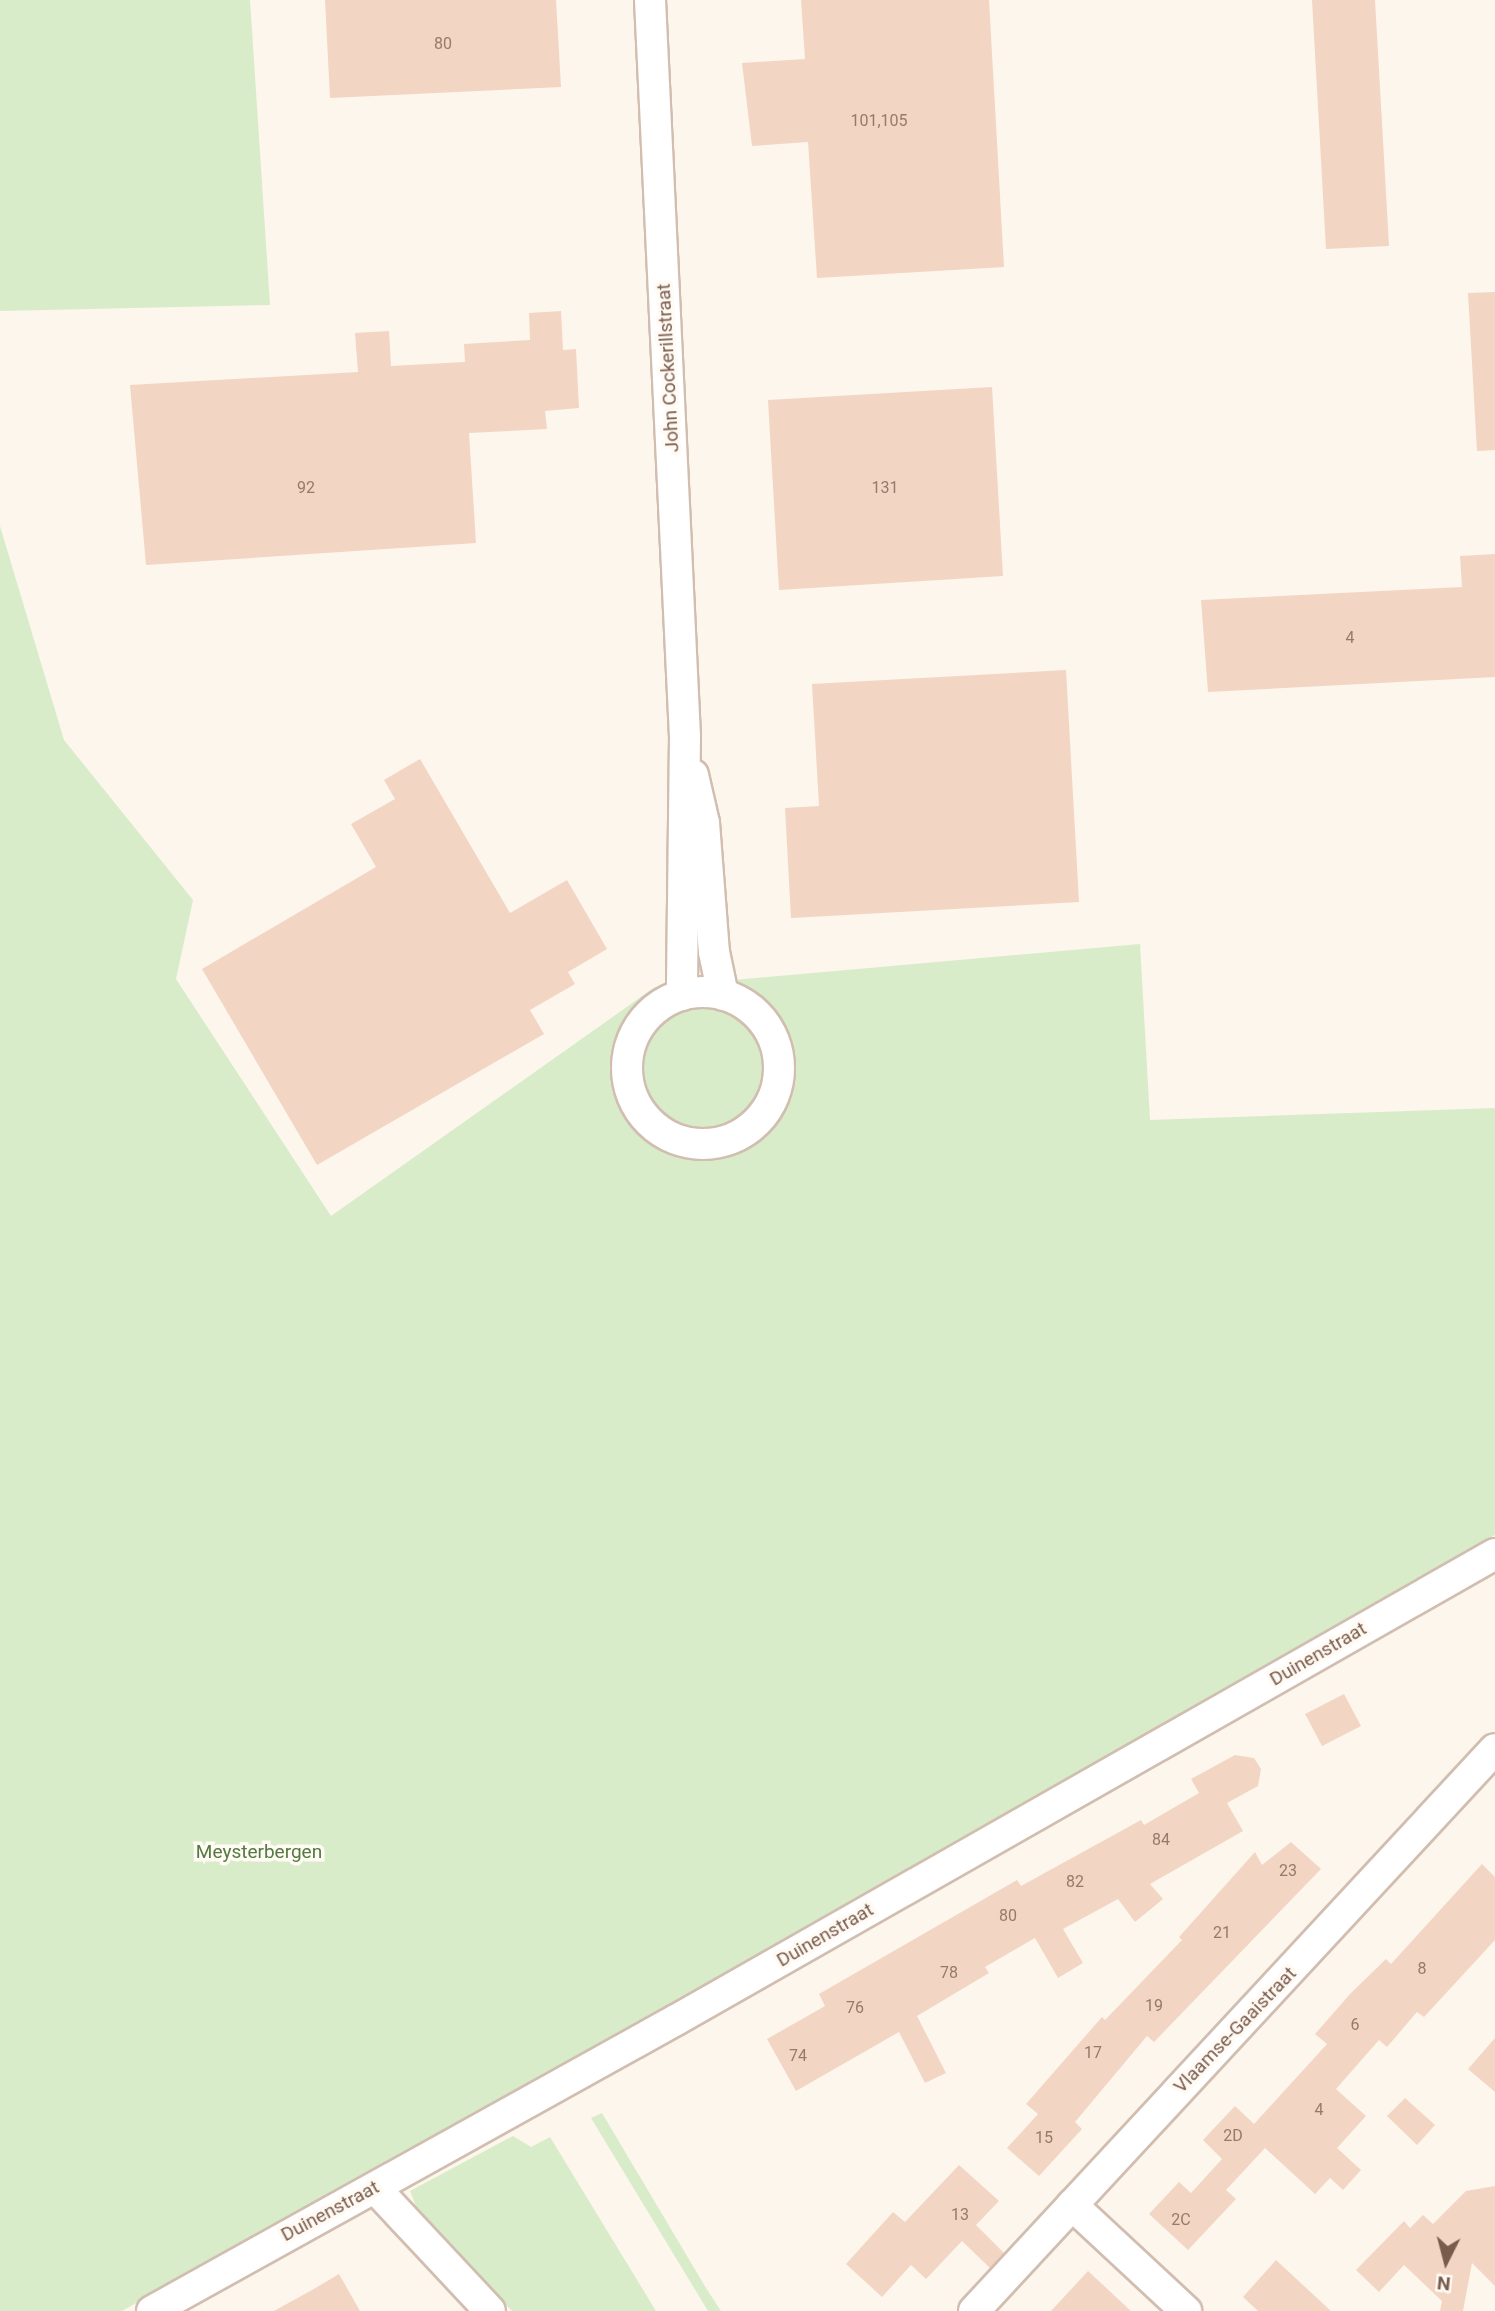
<!DOCTYPE html>
<html>
<head>
<meta charset="utf-8">
<style>
	body { margin:0 }
	#map { position:relative; width:1495px; height:2311px; overflow:hidden; background:#fdf6ec; font-family:Roboto,sans-serif }
	div>[style] { position:absolute }
	.green>* { inset:0; background:#d8ecc9 }
	.building>* { inset:0; background:#f3d5c3 }
	.roads { filter:drop-shadow(2px 0 #d1beb0) drop-shadow(-2px 0 #d1beb0) drop-shadow(0 2px #d1beb0) drop-shadow(0 -2px #d1beb0) }
	.street>* { height:30px; margin:-15px; padding:0 15px; transform-origin:15px; border-radius:15px; background:#fff }
	.street>.ring { margin:-15px; padding:0; box-sizing:content-box; background:none; border:30px solid #fff; border-radius:50% }
	span { translate:-50% -50%; white-space:nowrap; text-align:center; line-height:1.15; -webkit-text-stroke:7px #fffaf3; paint-order:stroke }
	.number-label { font-size:16px; color:#987a6a }
	.number-label span { -webkit-text-stroke-width:0 }
	.street-label { font-size:19px; color:#7a5c4d }
	.park-label { font-size:19px; color:#537a41 }
	.north { position:absolute; left:1411px; top:2227px; width:70px; height:70px; -webkit-text-stroke:5px #fffaf3; paint-order:stroke; rotate:186deg; font-size:19px; font-weight:700; line-height:28px; text-align:center; color:#7a5c4d }
	.north::after { content:''; display:block; margin:auto; width:24px; height:32px; background:#7a5c4d; clip-path:polygon(50% 0,100% 100%,50% 72%,0 100%) }
</style>
</head>
<body>
<div id="map">
	<div class="green">
		<i style="clip-path:polygon(0 0,250px 0,270px 305px,0 311px)"></i>
		<i style="clip-path:polygon(0 526px,64px 740px,193px 900px,176px 979px,331px 1216px,655px 987px,1140px 944px,1150px 1120px,1495px 1108px,1495px 1535px,1182px 1717px,122px 2311px,0 2311px)"></i>
		<i style="clip-path:polygon(602px 2113px,706px 2288px,721px 2311px,708px 2311px,591px 2118px)"></i>
		<i style="clip-path:polygon(513px 2136px,531px 2147px,550px 2137px,656px 2311px,512px 2311px,420px 2216px,410px 2191px)"></i>
	</div>
	<div class="building">
		<i style="clip-path:polygon(325px 0,556px 0,561px 87px,330px 98px)"></i>
		<i style="clip-path:polygon(801px 0,989px 0,1004px 267px,817px 278px,808px 142px,752px 146px,742px 63px,805px 59px)"></i>
		<i style="clip-path:polygon(1312px 0,1375px 0,1389px 246px,1326px 249px)"></i>
		<i style="clip-path:polygon(1495px 292px,1495px 450px,1477px 451px,1468px 293px)"></i>
		<i style="clip-path:polygon(561px 311px,563px 350px,576px 349px,579px 408px,545px 411px,547px 429px,469px 433px,476px 543px,146px 565px,130px 385px,358px 372px,355px 333px,389px 331px,391px 366px,465px 362px,464px 344px,530px 340px,529px 313px)"></i>
		<i style="clip-path:polygon(992px 387px,1003px 576px,779px 590px,768px 400px)"></i>
		<i style="clip-path:polygon(1495px 554px,1495px 677px,1208px 692px,1201px 600px,1462px 587px,1460px 556px)"></i>
		<i style="clip-path:polygon(1066px 670px,1079px 902px,791px 918px,785px 808px,819px 806px,812px 684px)"></i>
		<i style="clip-path:polygon(420px 759px,510px 913px,567px 880px,607px 949px,568px 972px,575px 984px,530px 1010px,544px 1034px,317px 1165px,202px 969px,376px 867px,351px 824px,395px 799px,384px 780px)"></i>
		<i style="clip-path:polygon(1344px 1694px,1361px 1726px,1322px 1746px,1305px 1714px)"></i>
		<i style="clip-path:polygon(1235px 1755px,1254px 1758px,1261px 1769px,1258px 1786px,1227px 1803px,1243px 1831px,1150px 1884px,1163px 1899px,1135px 1922px,1118px 1899px,1063px 1929px,1083px 1963px,1058px 1978px,1035px 1938px,985px 1967px,989px 1973px,917px 2016px,946px 2073px,925px 2083px,899px 2032px,796px 2091px,767px 2039px,825px 2006px,819px 1994px,1017px 1880px,1021px 1886px,1141px 1820px,1144px 1825px,1199px 1793px,1191px 1779px)"></i>
		<i style="clip-path:polygon(1291px 1842px,1321px 1869px,1154px 2042px,1147px 2036px,1075px 2122px,1082px 2129px,1039px 2176px,1007px 2148px,1038px 2114px,1026px 2104px,1102px 2017px,1105px 2020px,1182px 1940px,1179px 1937px,1255px 1852px,1262px 1865px)"></i>
		<i style="clip-path:polygon(1482px 1864px,1495px 1877px,1495px 1940px,1424px 2017px,1417px 2012px,1387px 2047px,1379px 2040px,1336px 2089px,1366px 2116px,1337px 2148px,1361px 2170px,1343px 2190px,1330px 2178px,1315px 2194px,1265px 2148px,1226px 2190px,1236px 2199px,1188px 2250px,1149px 2214px,1179px 2182px,1191px 2193px,1222px 2159px,1203px 2140px,1235px 2106px,1254px 2124px,1327px 2044px,1315px 2034px,1351px 1993px,1386px 1959px,1391px 1964px)"></i>
		<i style="clip-path:polygon(1495px 2038px,1495px 2092px,1468px 2069px)"></i>
		<i style="clip-path:polygon(1405px 2098px,1435px 2125px,1417px 2145px,1387px 2116px)"></i>
		<i style="clip-path:polygon(959px 2165px,999px 2201px,976px 2225px,1004px 2253px,990px 2268px,962px 2241px,926px 2279px,911px 2265px,882px 2297px,846px 2264px,893px 2212px,905px 2222px)"></i>
		<i style="clip-path:polygon(1495px 2186px,1495px 2286px,1472px 2263px,1463px 2311px,1440px 2311px,1442px 2301px,1404px 2265px,1379px 2292px,1356px 2270px,1404px 2221px,1410px 2228px,1423px 2215px,1433px 2224px,1466px 2191px)"></i>
		<i style="clip-path:polygon(1276px 2260px,1331px 2311px,1258px 2311px,1243px 2297px)"></i>
		<i style="clip-path:polygon(1088px 2271px,1131px 2311px,1051px 2311px)"></i>
		<i style="clip-path:polygon(339px 2274px,360px 2311px,274px 2311px,312px 2290px)"></i>
	</div>
	<div class="roads">
		<div class="street">
			<i style="left:650px;top:0;width:738px;rotate:87.28deg"></i>
			<i style="left:685px;top:737px;width:258px;rotate:90.7deg"></i>
			<i style="left:693px;top:775px;width:49px;rotate:77.1deg"></i>
			<i style="left:704px;top:823px;width:129px;rotate:85.6deg"></i>
			<i style="left:714px;top:952px;width:44px;rotate:78.2deg"></i>
			<i class="ring" style="left:627px;top:992px;width:122px;height:122px"></i>
			<i style="left:375px;top:2188px;width:168px;rotate:46.9deg"></i>
			<i style="left:1072px;top:2205px;width:156px;rotate:42.9deg"></i>
			<i style="left:152px;top:2311px;width:599px;rotate:-29.05deg"></i>
			<i style="left:676px;top:2020px;width:942px;rotate:-29.64deg"></i>
			<i style="left:974px;top:2311px;width:766px;rotate:-47.17deg"></i>
		</div>
	</div>
	<div class="number-label">
		<span style="left:443px;top:44px">80</span>
		<span style="left:879px;top:121px">101,105</span>
		<span style="left:306px;top:488px">92</span>
		<span style="left:885px;top:488px">131</span>
		<span style="left:1350px;top:638px">4</span>
		<span style="left:1161px;top:1840px">84</span>
		<span style="left:1288px;top:1871px">23</span>
		<span style="left:1075px;top:1882px">82</span>
		<span style="left:1008px;top:1916px">80</span>
		<span style="left:1222px;top:1933px">21</span>
		<span style="left:1422px;top:1969px">8</span>
		<span style="left:949px;top:1973px">78</span>
		<span style="left:1154px;top:2006px">19</span>
		<span style="left:855px;top:2008px">76</span>
		<span style="left:1355px;top:2025px">6</span>
		<span style="left:1093px;top:2053px">17</span>
		<span style="left:798px;top:2056px">74</span>
		<span style="left:1319px;top:2110px">4</span>
		<span style="left:1233px;top:2136px">2D</span>
		<span style="left:1044px;top:2138px">15</span>
		<span style="left:960px;top:2215px">13</span>
		<span style="left:1181px;top:2220px">2C</span>
	</div>
	<div class="street-label">
		<span style="left:668px;top:368px;rotate:-93deg">John Cockerillstraat</span>
		<span style="left:1318px;top:1654px;rotate:-30deg">Duinenstraat</span>
		<span style="left:825px;top:1935px;rotate:-30deg">Duinenstraat</span>
		<span style="left:1235px;top:2030px;rotate:-46deg">Vlaamse-Gaaistraat</span>
		<span style="left:330px;top:2211px;rotate:-28deg">Duinenstraat</span>
	</div>
	<div class="park-label">
		<span style="left:259px;top:1852px">Meysterbergen</span>
	</div>
	<div class="north">N</div>
</div>
</body>
</html>
